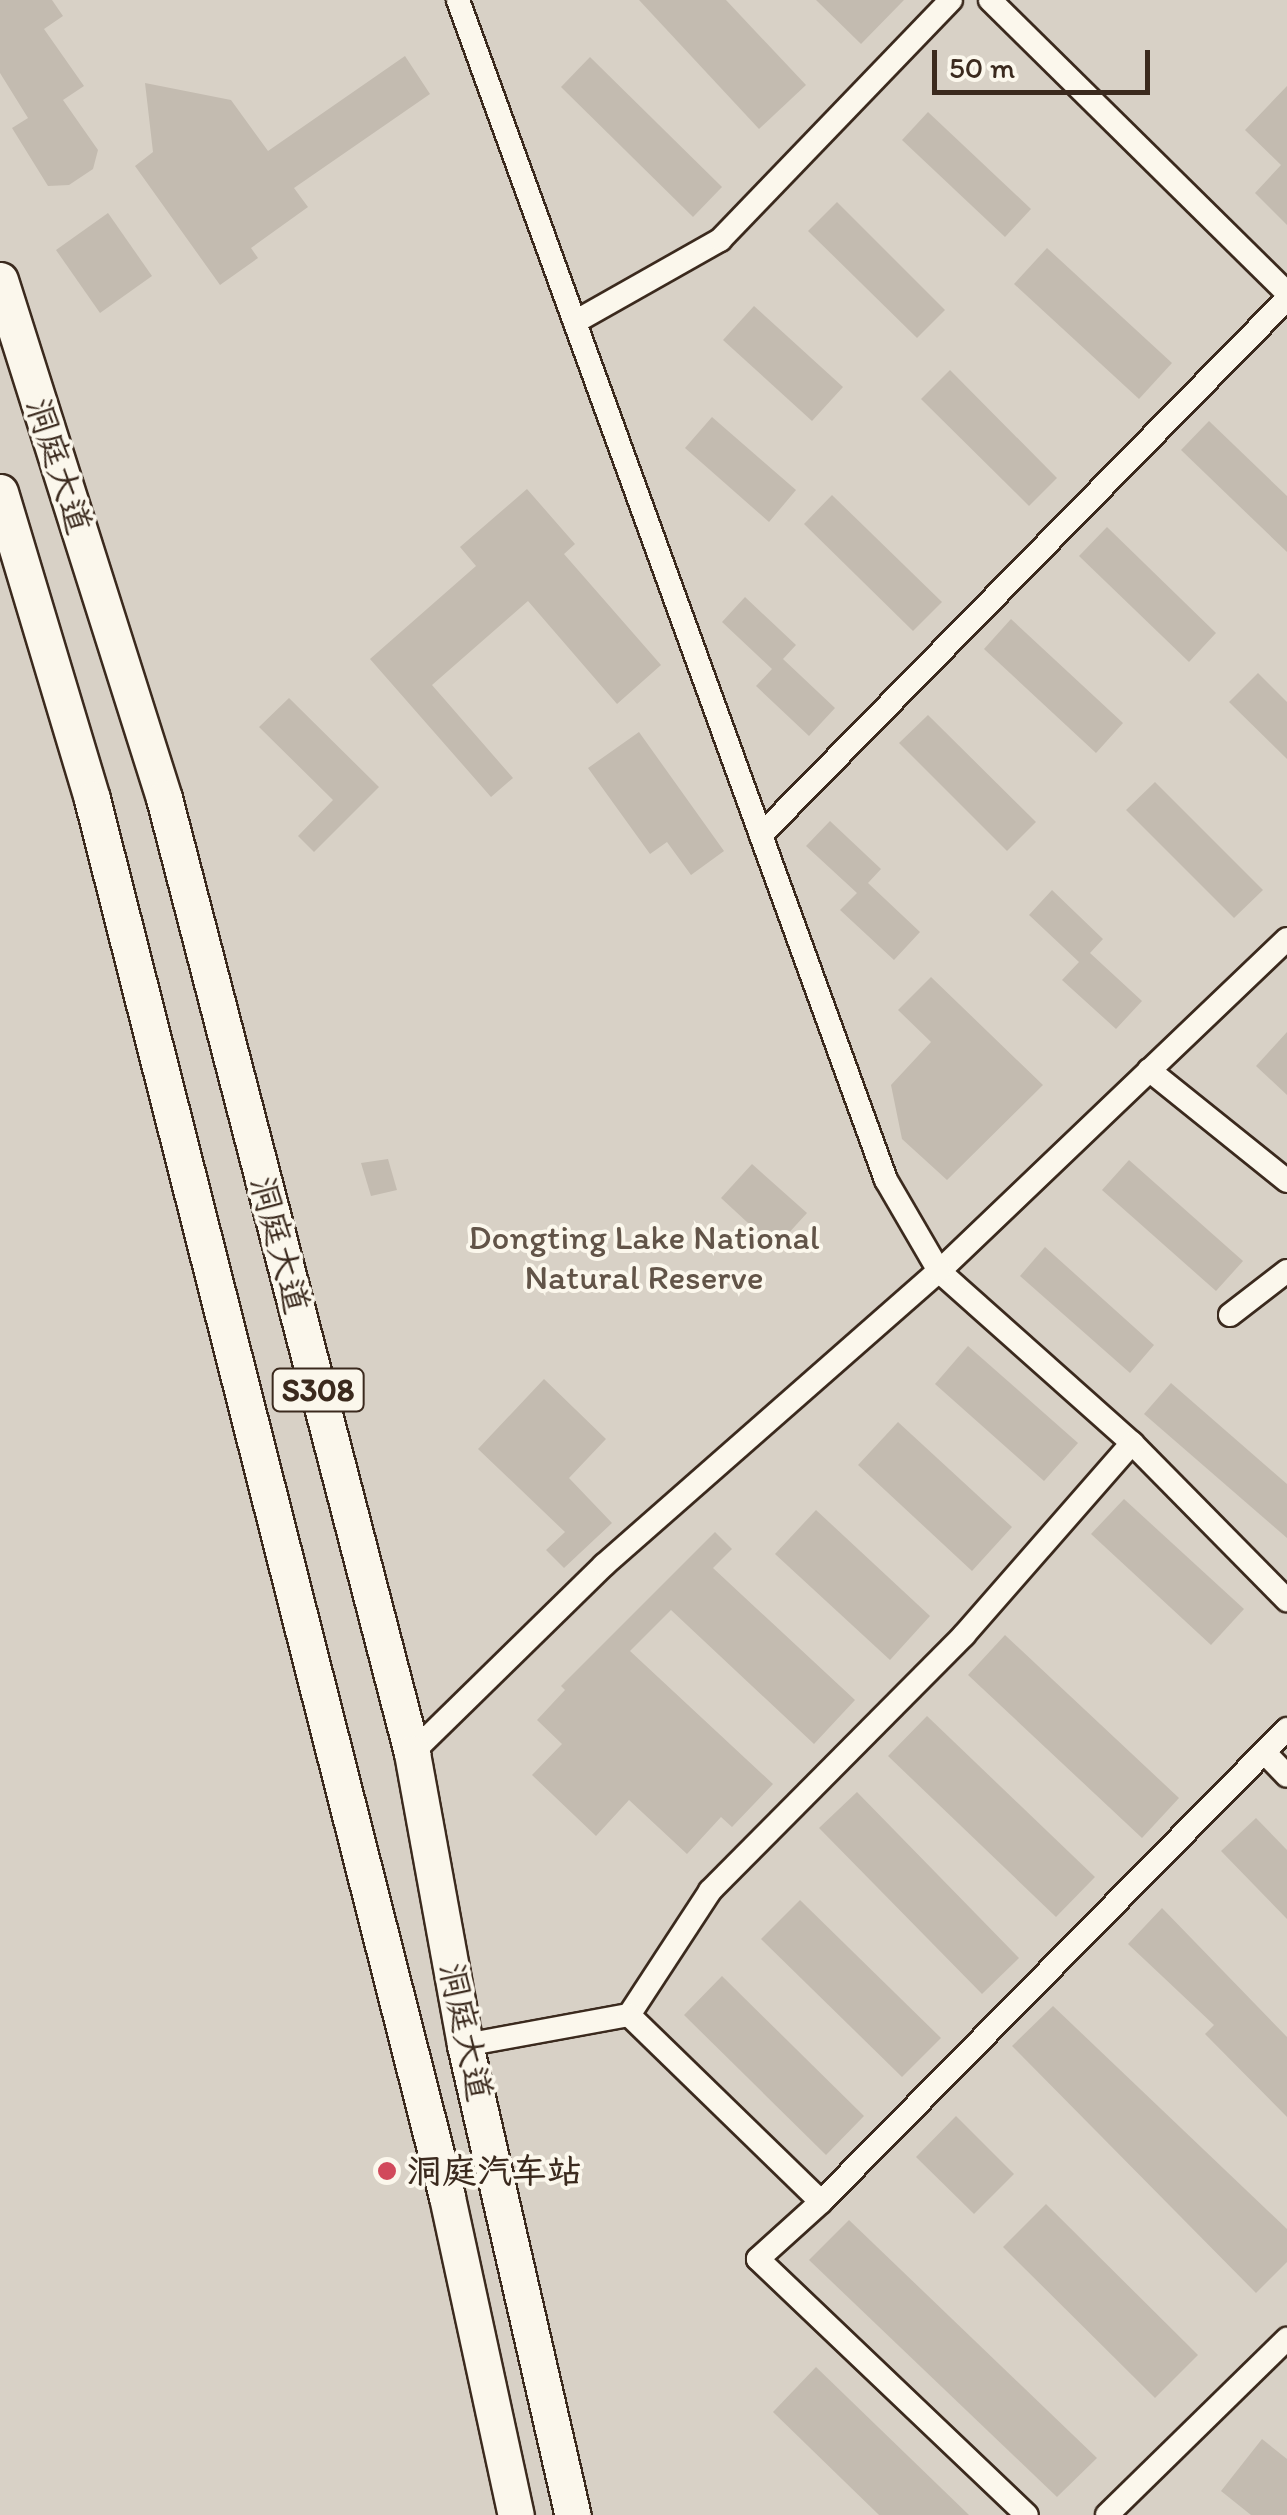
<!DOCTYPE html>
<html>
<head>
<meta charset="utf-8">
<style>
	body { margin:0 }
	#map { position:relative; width:1287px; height:2515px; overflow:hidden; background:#f3efe4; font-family:Itim,"LXGW WenKai TC",sans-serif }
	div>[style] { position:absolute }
	.green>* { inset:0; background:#d8d1c6 }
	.building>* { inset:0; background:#c3bbb0 }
	.roads { filter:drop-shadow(2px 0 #3b2a1e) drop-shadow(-2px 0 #3b2a1e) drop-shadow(0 2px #3b2a1e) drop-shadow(0 -2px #3b2a1e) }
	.street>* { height:22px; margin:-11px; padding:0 11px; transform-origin:11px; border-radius:11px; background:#fbf7ec }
	.primary>* { height:35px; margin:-17.5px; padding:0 17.5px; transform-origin:17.5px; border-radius:17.5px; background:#fbf7ec }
	.dots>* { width:28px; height:28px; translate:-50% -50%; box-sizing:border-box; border:5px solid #fbf7ec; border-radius:50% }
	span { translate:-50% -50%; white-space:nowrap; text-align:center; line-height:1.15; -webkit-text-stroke:8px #fbf7ec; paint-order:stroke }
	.shield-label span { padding:2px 8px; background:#fbf7ec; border:2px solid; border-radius:8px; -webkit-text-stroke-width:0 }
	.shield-label { font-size:32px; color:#3b2a1e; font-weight:700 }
	.street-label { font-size:35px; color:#3b2a1e }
	.park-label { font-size:35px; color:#625448 }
	.poi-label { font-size:35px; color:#3b2a1e; font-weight:700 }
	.left { translate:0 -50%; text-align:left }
	.scale { position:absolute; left:932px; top:50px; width:218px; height:45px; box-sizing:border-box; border:5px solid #3b2a1e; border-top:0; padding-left:12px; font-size:30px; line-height:35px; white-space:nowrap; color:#3b2a1e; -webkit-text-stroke:8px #fbf7ec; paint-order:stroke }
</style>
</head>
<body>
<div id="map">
	<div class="green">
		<i style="clip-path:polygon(0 0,1287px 0,1287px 2515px,0 2515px)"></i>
	</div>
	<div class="building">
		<i style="clip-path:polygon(0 0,52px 0,63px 16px,44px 29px,84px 86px,63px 100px,98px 150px,93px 169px,69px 185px,48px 186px,12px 128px,28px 118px,0 73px)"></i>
		<i style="clip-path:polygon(639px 0,726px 0,806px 85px,759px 129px)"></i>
		<i style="clip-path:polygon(816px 0,904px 0,861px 44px)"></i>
		<i style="clip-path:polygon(405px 56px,430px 94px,294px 188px,308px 207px,251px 248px,258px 258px,220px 285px,135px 166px,153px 152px,145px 83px,231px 100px,268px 151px)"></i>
		<i style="clip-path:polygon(590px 57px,722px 187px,693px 217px,561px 87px)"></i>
		<i style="clip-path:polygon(1287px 86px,1287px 225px,1255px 193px,1281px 165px,1245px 130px)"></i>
		<i style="clip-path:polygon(928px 112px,1031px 209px,1005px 237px,902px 140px)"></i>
		<i style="clip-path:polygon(837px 202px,945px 310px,917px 338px,808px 231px)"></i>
		<i style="clip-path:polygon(108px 213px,152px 276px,100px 313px,56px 250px)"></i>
		<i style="clip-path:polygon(1047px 248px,1172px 363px,1139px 399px,1014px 284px)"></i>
		<i style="clip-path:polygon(754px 306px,843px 387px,812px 421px,723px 340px)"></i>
		<i style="clip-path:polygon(950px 370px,1057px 478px,1029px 506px,921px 399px)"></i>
		<i style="clip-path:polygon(712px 417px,796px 490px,769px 522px,685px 448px)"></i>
		<i style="clip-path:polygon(1209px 421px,1287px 496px,1287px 552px,1181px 450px)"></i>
		<i style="clip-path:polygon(527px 489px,575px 544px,564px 554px,661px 665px,617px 704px,528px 601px,432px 685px,513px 778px,491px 797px,370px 659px,476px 566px,460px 547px)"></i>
		<i style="clip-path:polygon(832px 495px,942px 602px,913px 631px,804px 524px)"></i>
		<i style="clip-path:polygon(1107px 527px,1216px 633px,1189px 662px,1079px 556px)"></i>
		<i style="clip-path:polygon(745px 597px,796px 645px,783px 659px,835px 708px,809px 736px,756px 686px,772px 669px,722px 622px)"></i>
		<i style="clip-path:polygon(1011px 619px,1123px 723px,1096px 753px,984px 649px)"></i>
		<i style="clip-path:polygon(1258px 673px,1287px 702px,1287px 759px,1229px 702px)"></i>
		<i style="clip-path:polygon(289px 698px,379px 787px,314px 852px,298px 836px,333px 800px,259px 727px)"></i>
		<i style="clip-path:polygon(928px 715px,1036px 822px,1007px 851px,899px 743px)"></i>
		<i style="clip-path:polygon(639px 732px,724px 851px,691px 875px,667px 842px,650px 854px,588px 768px)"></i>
		<i style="clip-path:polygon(1155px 782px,1263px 890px,1234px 918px,1126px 810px)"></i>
		<i style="clip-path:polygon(830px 821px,881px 869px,868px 883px,920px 932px,894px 960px,840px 910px,857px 893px,806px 846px)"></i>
		<i style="clip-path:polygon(1052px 890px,1103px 939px,1090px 953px,1142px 1001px,1116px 1029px,1062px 980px,1079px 962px,1029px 915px)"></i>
		<i style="clip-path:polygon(931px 977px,1043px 1085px,947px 1180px,902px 1139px,891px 1085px,931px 1042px,898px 1010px)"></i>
		<i style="clip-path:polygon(1287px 1032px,1287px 1095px,1256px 1066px)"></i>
		<i style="clip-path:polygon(388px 1159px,397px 1190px,371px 1196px,361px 1163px)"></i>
		<i style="clip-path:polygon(1129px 1160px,1243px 1261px,1216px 1291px,1102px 1190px)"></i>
		<i style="clip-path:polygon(752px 1164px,807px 1213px,775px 1248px,721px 1198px)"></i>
		<i style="clip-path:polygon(1045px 1247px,1154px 1345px,1130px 1373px,1020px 1276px)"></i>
		<i style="clip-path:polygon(968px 1346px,1078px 1443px,1044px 1481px,935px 1384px)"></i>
		<i style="clip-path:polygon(544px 1379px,606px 1439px,569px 1478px,612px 1523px,564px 1568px,546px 1550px,565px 1532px,478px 1449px)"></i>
		<i style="clip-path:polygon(1171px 1383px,1287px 1484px,1287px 1538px,1144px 1414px)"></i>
		<i style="clip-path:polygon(898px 1422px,1012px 1527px,972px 1571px,858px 1465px)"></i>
		<i style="clip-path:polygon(1124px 1499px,1244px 1609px,1211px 1645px,1091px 1534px)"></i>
		<i style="clip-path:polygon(816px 1510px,930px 1616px,890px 1660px,775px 1554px)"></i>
		<i style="clip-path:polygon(715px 1532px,732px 1549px,713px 1568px,855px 1700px,814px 1744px,671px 1610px,630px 1651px,773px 1784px,732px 1827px,721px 1817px,687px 1854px,629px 1800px,596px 1836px,532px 1775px,562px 1744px,537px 1720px,565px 1690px,561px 1686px)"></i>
		<i style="clip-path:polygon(1005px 1635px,1179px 1798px,1142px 1838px,968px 1675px)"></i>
		<i style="clip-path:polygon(927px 1716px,1095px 1877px,1056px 1917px,888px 1756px)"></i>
		<i style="clip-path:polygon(857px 1792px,1019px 1958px,982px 1994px,819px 1828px)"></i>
		<i style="clip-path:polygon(1256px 1818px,1287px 1850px,1287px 1919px,1221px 1851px)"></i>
		<i style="clip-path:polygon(800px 1900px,941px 2038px,902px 2077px,761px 1939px)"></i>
		<i style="clip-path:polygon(1162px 1908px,1287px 2037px,1287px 2117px,1205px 2034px,1214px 2025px,1128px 1944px)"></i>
		<i style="clip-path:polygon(722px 1976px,864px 2116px,826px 2155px,684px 2015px)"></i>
		<i style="clip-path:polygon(1053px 2006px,1287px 2229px,1287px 2262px,1256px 2293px,1012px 2046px)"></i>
		<i style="clip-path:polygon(956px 2116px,1014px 2174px,974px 2214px,916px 2157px)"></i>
		<i style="clip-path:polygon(1046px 2204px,1198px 2355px,1155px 2398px,1003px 2247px)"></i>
		<i style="clip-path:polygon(849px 2220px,1097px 2458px,1057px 2497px,809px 2260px)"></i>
		<i style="clip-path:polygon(816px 2367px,969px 2515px,879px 2515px,773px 2412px)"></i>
		<i style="clip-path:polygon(1262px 2439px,1287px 2459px,1287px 2515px,1251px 2515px,1221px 2491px)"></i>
	</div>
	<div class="roads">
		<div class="street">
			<i style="left:990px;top:0;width:417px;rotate:44.6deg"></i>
			<i style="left:575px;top:322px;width:167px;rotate:-29.5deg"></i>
			<i style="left:720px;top:240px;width:333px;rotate:-46.1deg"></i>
			<i style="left:761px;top:835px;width:751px;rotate:-45.54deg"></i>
			<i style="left:1287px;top:939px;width:481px;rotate:136.3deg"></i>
			<i style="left:939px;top:1271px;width:259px;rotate:41.7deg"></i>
			<i style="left:1132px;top:1443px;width:221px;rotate:45.4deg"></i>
			<i style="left:1149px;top:1070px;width:177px;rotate:38.8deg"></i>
			<i style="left:1230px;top:1315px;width:72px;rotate:-37.7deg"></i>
			<i style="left:412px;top:1753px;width:269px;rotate:-44.4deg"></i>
			<i style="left:604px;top:1565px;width:446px;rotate:-41.3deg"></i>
			<i style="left:939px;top:1271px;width:105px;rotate:-120.2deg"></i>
			<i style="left:886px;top:1180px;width:1255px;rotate:-109.94deg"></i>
			<i style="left:1266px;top:1754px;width:30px;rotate:46deg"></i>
			<i style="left:629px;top:2015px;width:148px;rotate:-56.8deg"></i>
			<i style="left:710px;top:1891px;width:361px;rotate:-45.2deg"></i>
			<i style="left:964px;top:1635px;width:255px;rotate:-48.8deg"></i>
			<i style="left:465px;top:2045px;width:167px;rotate:-10.4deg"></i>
			<i style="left:629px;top:2015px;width:268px;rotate:44.2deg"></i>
			<i style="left:821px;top:2202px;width:664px;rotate:-45.43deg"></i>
			<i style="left:821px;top:2202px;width:85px;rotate:137.9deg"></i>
			<i style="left:758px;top:2259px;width:371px;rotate:43.6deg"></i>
			<i style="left:1107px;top:2515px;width:252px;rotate:-44.4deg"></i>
		</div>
		<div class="primary">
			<i style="left:0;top:280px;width:543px;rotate:72.43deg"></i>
			<i style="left:164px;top:798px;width:987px;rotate:75.44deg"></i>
			<i style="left:412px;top:1753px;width:297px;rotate:79.7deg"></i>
			<i style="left:465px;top:2045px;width:482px;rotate:77.1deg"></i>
			<i style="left:0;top:492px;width:320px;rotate:73.3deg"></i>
			<i style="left:92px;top:799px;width:1442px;rotate:75.75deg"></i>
			<i style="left:447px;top:2197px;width:325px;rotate:77.8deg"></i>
		</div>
	</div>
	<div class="dots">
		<i style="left:387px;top:2171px;background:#d1495b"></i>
	</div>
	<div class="shield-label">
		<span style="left:318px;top:1390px">S308</span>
	</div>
	<div class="street-label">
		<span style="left:59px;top:466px;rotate:72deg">洞庭大道</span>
		<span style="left:280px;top:1245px;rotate:75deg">洞庭大道</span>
		<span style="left:466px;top:2032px;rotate:78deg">洞庭大道</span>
	</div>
	<div class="park-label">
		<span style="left:644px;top:1257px">Dongting Lake National<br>Natural Reserve</span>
	</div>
	<div class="poi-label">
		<span class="left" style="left:407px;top:2171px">洞庭汽车站</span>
	</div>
	<div class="scale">50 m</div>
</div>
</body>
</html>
